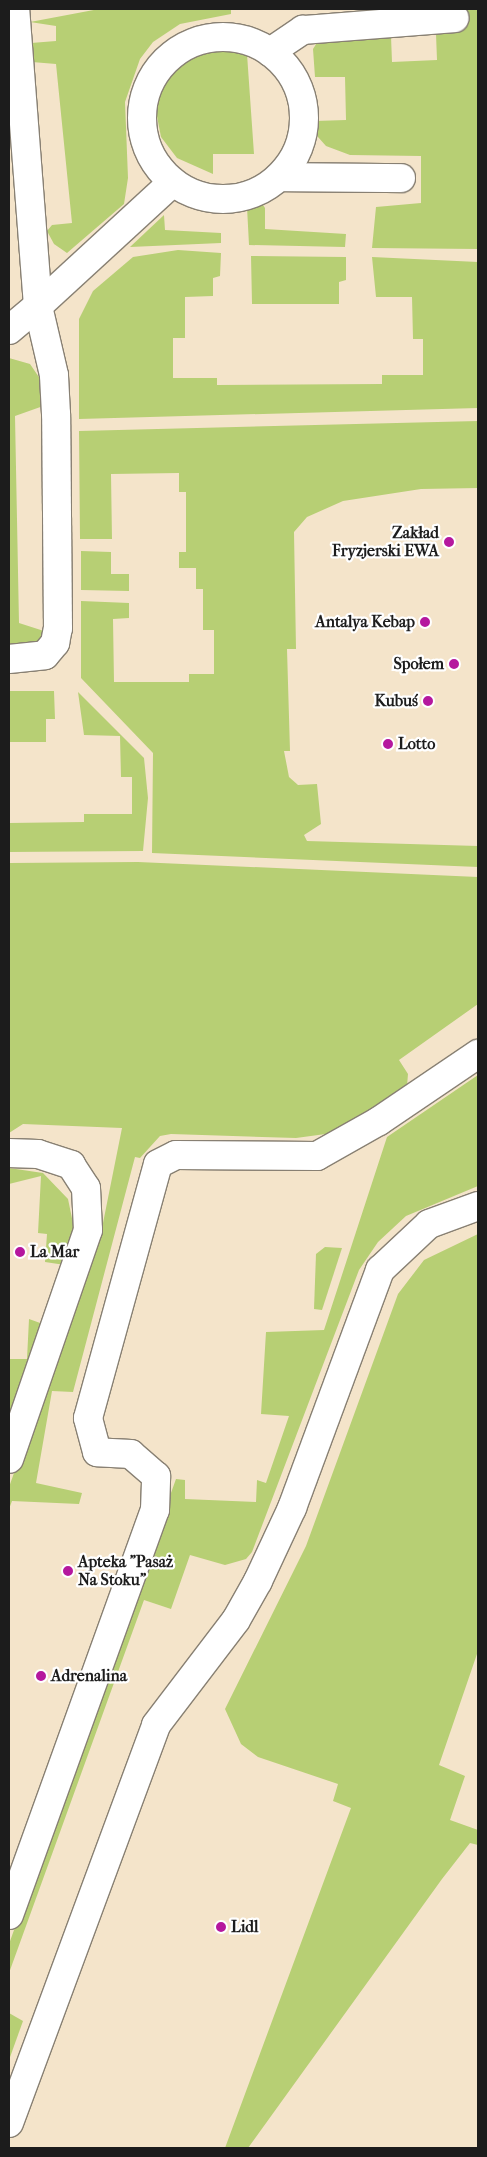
<!DOCTYPE html>
<html>
<head>
<meta charset="utf-8">
<style>
	body { margin:0 }
	#map { position:relative; width:487px; height:2157px; overflow:hidden; background:#f4e4ca; font-family:"IM FELL French Canon",serif }
	div>[style] { position:absolute }
	.green>* { inset:0; background:#b7cf74 }
	.roads { filter:drop-shadow(1px 0 #888073) drop-shadow(-1px 0 #888073) drop-shadow(0 1px #888073) drop-shadow(0 -1px #888073) }
	.minor>* { height:28px; margin:-14px; padding:0 14px; transform-origin:14px; border-radius:14px; background:#fff }
	.minor>.ring { margin:-14px; padding:0; box-sizing:content-box; background:none; border:28px solid #fff; border-radius:50% }
	.dots>* { width:14px; height:14px; translate:-50% -50%; box-sizing:border-box; border:2px solid #fff; border-radius:50% }
	span { translate:-50% -50%; white-space:nowrap; text-align:center; line-height:1.15; -webkit-text-stroke:4.5px #fff; paint-order:stroke }
	.poi-label { font-size:16px; color:#1c1c1c; font-weight:700 }
	.right { translate:-100% -50%; text-align:right }
	.left { translate:0 -50%; text-align:left }
	.frame { position:absolute; inset:0; border:10px solid #1c1c1c; pointer-events:none }
</style>
</head>
<body>
<div id="map">
	<div class="green">
		<i style="clip-path:polygon(99px 9px,231px 9px,231px 14px,180px 24px,153px 42px,140px 59px,125px 102px,128px 178px,124px 204px,67px 253px,54px 244px,47px 231px,52px 225px,72px 223px,56px 64px,32px 62px,31px 43px,56px 41px,56px 26px,30px 22px)"></i>
		<i style="clip-path:polygon(458px 9px,478px 9px,478px 249px,372px 248px,376px 207px,421px 203px,421px 156px,350px 155px,326px 146px,318px 137px,315px 121px,346px 120px,345px 77px,315px 77px,313px 49px,318px 41px,391px 36px,392px 62px,437px 60px,436px 34px,459px 31px)"></i>
		<i style="clip-path:polygon(209px 48px,247px 54px,254px 154px,213px 154px,213px 174px,177px 158px,161px 137px,155px 106px,170px 70px,189px 55px)"></i>
		<i style="clip-path:polygon(252px 202px,261px 202px,265px 208px,265px 229px,346px 234px,345px 247px,249px 245px,247px 207px)"></i>
		<i style="clip-path:polygon(164px 215px,165px 230px,221px 233px,221px 243px,130px 247px)"></i>
		<i style="clip-path:polygon(178px 250px,221px 253px,220px 276px,213px 278px,213px 296px,185px 297px,185px 338px,173px 338px,173px 378px,217px 378px,217px 385px,382px 384px,382px 375px,423px 375px,423px 339px,413px 339px,412px 297px,376px 297px,372px 257px,478px 262px,478px 408px,79px 419px,79px 319px,93px 291px,133px 257px)"></i>
		<i style="clip-path:polygon(251px 256px,346px 257px,346px 280px,339px 282px,339px 304px,252px 304px)"></i>
		<i style="clip-path:polygon(9px 358px,30px 364px,45px 386px,46px 405px,15px 416px,19px 623px,47px 632px,36px 645px,9px 650px)"></i>
		<i style="clip-path:polygon(478px 421px,478px 488px,421px 489px,343px 501px,307px 517px,294px 532px,296px 649px,287px 649px,290px 751px,284px 751px,289px 777px,298px 785px,317px 784px,321px 824px,304px 835px,307px 841px,478px 846px,478px 867px,152px 853px,153px 753px,81px 678px,81px 601px,129px 603px,129px 618px,113px 619px,114px 682px,189px 682px,189px 674px,214px 674px,214px 630px,203px 630px,203px 589px,196px 589px,196px 568px,179px 568px,179px 552px,186px 552px,186px 492px,179px 492px,179px 473px,111px 474px,112px 539px,80px 539px,79px 431px)"></i>
		<i style="clip-path:polygon(81px 551px,111px 552px,111px 574px,129px 574px,129px 591px,81px 590px)"></i>
		<i style="clip-path:polygon(9px 691px,54px 691px,55px 719px,46px 719px,46px 742px,9px 742px)"></i>
		<i style="clip-path:polygon(78px 692px,144px 758px,148px 798px,143px 851px,9px 852px,9px 823px,84px 822px,84px 814px,132px 814px,132px 777px,121px 777px,120px 736px,84px 735px)"></i>
		<i style="clip-path:polygon(138px 862px,478px 877px,478px 1004px,399px 1060px,408px 1074px,407px 1086px,333px 1133px,296px 1138px,171px 1134px,160px 1136px,140px 1158px,135px 1157px,73px 1392px,52px 1391px,36px 1483px,82px 1493px,79px 1504px,12px 1501px,9px 1509px,9px 1487px,102px 1228px,122px 1128px,23px 1124px,9px 1133px,9px 863px)"></i>
		<i style="clip-path:polygon(478px 1075px,478px 1186px,406px 1216px,378px 1242px,359px 1270px,252px 1552px,246px 1559px,225px 1565px,190px 1555px,171px 1609px,144px 1600px,9px 1973px,9px 1944px,176px 1479px,185px 1480px,185px 1499px,256px 1502px,257px 1480px,266px 1483px,289px 1416px,261px 1414px,266px 1332px,324px 1330px,387px 1137px)"></i>
		<i style="clip-path:polygon(9px 1168px,43px 1173px,68px 1199px,75px 1233px,65px 1265px,45px 1262px,47px 1234px,38px 1233px,41px 1176px,9px 1184px)"></i>
		<i style="clip-path:polygon(478px 1234px,478px 1651px,439px 1765px,465px 1776px,450px 1820px,478px 1830px,478px 1845px,470px 1843px,442px 1879px,248px 2148px,225px 2148px,351px 1808px,333px 1801px,338px 1784px,258px 1757px,241px 1744px,225px 1709px,306px 1546px,398px 1294px,424px 1260px)"></i>
		<i style="clip-path:polygon(325px 1247px,342px 1248px,322px 1310px,314px 1309px,316px 1254px)"></i>
		<i style="clip-path:polygon(29px 1319px,43px 1324px,9px 1420px,9px 1359px,27px 1359px)"></i>
		<i style="clip-path:polygon(9px 2013px,23px 2021px,9px 2060px)"></i>
	</div>
	<div class="roads">
		<div class="minor">
			<i class="ring" style="left:142px;top:37px;width:134px;height:134px"></i>
			<i style="left:270px;top:52px;width:40px;rotate:-34deg"></i>
			<i style="left:303px;top:30px;width:152px;rotate:-4.5deg"></i>
			<i style="left:279px;top:177px;width:122px;rotate:0.5deg"></i>
			<i style="left:9px;top:330px;width:38px;rotate:-40deg"></i>
			<i style="left:38px;top:306px;width:298px;rotate:-94.4deg"></i>
			<i style="left:9px;top:659px;width:36px;rotate:-6deg"></i>
			<i style="left:45px;top:655px;width:16px;rotate:-50deg"></i>
			<i style="left:55px;top:643px;width:15px;rotate:-79deg"></i>
			<i style="left:58px;top:628px;width:214px;rotate:-90.5deg"></i>
			<i style="left:56px;top:414px;width:39px;rotate:-93deg"></i>
			<i style="left:54px;top:375px;width:71px;rotate:-103.1deg"></i>
			<i style="left:38px;top:306px;width:183px;rotate:-42.6deg"></i>
			<i style="left:9px;top:1153px;width:29px;rotate:2deg"></i>
			<i style="left:38px;top:1154px;width:35px;rotate:18deg"></i>
			<i style="left:71px;top:1165px;width:27px;rotate:57deg"></i>
			<i style="left:86px;top:1188px;width:42px;rotate:87.3deg"></i>
			<i style="left:88px;top:1230px;width:242px;rotate:109deg"></i>
			<i style="left:9px;top:1915px;width:431px;rotate:-70.2deg"></i>
			<i style="left:155px;top:1510px;width:34px;rotate:-88deg"></i>
			<i style="left:156px;top:1476px;width:33px;rotate:-139deg"></i>
			<i style="left:131px;top:1454px;width:34px;rotate:-177deg"></i>
			<i style="left:97px;top:1452px;width:35px;rotate:-105deg"></i>
			<i style="left:88px;top:1418px;width:263px;rotate:-74.6deg"></i>
			<i style="left:158px;top:1164px;width:20px;rotate:-27deg"></i>
			<i style="left:176px;top:1155px;width:141px;rotate:0.4deg"></i>
			<i style="left:317px;top:1156px;width:71px;rotate:-29.4deg"></i>
			<i style="left:379px;top:1121px;width:120px;rotate:-34.1deg"></i>
			<i style="left:9px;top:2123px;width:424px;rotate:-69.7deg"></i>
			<i style="left:156px;top:1725px;width:132px;rotate:-52.7deg"></i>
			<i style="left:236px;top:1620px;width:45px;rotate:-60.6deg"></i>
			<i style="left:258px;top:1581px;width:81px;rotate:-65deg"></i>
			<i style="left:292px;top:1508px;width:254px;rotate:-69.7deg"></i>
			<i style="left:380px;top:1270px;width:67px;rotate:-43.2deg"></i>
			<i style="left:429px;top:1224px;width:52px;rotate:-20.2deg"></i>
		</div>
	</div>
	<div class="dots">
		<i style="left:449px;top:542px;background:#b5179e"></i>
		<i style="left:425px;top:622px;background:#b5179e"></i>
		<i style="left:454px;top:664px;background:#b5179e"></i>
		<i style="left:428px;top:701px;background:#b5179e"></i>
		<i style="left:388px;top:744px;background:#b5179e"></i>
		<i style="left:20px;top:1252px;background:#b5179e"></i>
		<i style="left:68px;top:1571px;background:#b5179e"></i>
		<i style="left:41px;top:1676px;background:#b5179e"></i>
		<i style="left:221px;top:1927px;background:#b5179e"></i>
	</div>
	<div class="poi-label">
		<span class="right" style="left:439px;top:542px">Zakład<br>Fryzjerski EWA</span>
		<span class="right" style="left:415px;top:622px">Antalya Kebap</span>
		<span class="right" style="left:444px;top:664px">Społem</span>
		<span class="right" style="left:418px;top:701px">Kubuś</span>
		<span class="left" style="left:398px;top:744px">Lotto</span>
		<span class="left" style="left:30px;top:1252px">La Mar</span>
		<span class="left" style="left:78px;top:1571px">Apteka "Pasaż<br>Na Stoku"</span>
		<span class="left" style="left:51px;top:1676px">Adrenalina</span>
		<span class="left" style="left:231px;top:1927px">Lidl</span>
	</div>
	<div class="frame"></div>
</div>
</body>
</html>
